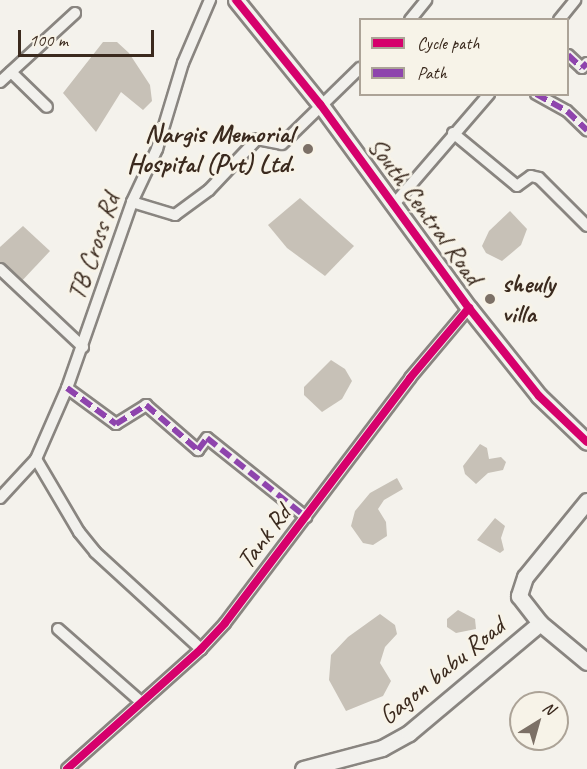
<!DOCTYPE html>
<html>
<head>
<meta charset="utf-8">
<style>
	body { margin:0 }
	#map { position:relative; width:587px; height:769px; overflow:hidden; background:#f4f2ec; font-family:Caveat,sans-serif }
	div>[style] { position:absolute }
	.water>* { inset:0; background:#c7c1b7 }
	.roads { filter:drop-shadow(2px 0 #898580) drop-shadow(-2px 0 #898580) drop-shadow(0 2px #898580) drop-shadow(0 -2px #898580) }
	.street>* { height:10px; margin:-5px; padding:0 5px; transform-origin:5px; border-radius:5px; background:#f2f1ed }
	.secondary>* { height:15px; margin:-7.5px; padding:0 7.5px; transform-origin:7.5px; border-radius:7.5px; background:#f2f1ed }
	.quiet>* { height:6px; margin-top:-3px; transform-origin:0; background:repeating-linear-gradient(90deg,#8e44ad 0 12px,transparent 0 18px) }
	.cycleway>* { height:8px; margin:-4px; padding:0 4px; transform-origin:4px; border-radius:4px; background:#d6006c }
	.dots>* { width:16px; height:16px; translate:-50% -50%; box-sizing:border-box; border:3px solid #f7f3e8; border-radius:50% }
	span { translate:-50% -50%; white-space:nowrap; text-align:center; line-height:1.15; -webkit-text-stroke:6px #f7f3e8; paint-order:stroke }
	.poi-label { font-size:26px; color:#3b2a1e; font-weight:700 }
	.right { translate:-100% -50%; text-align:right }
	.left { translate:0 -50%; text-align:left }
	.street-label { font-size:26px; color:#3b2a1e }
	.legend { position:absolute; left:359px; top:18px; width:210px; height:78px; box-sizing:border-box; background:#f7f3e8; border:2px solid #aca397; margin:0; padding:8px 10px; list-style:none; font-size:18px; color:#3b2a1e }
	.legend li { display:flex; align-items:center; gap:12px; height:30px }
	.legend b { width:30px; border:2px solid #aca397 }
	.north { position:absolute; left:509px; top:691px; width:60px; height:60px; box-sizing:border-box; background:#f7f3e8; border:2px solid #aca397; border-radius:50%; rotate:37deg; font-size:16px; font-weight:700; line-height:24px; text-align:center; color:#3b2a1e }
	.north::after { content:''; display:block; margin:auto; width:21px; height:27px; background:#7c7066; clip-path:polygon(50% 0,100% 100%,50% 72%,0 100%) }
	.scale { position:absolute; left:18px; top:30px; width:136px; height:27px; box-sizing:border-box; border:3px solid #3b2a1e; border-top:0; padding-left:8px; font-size:18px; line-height:21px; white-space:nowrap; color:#3b2a1e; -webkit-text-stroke:4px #f7f3e8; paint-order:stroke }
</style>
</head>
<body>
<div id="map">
	<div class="water">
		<i style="clip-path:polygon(103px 42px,117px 42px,129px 53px,150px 85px,152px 101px,143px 110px,121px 92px,96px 132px,63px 93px)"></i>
		<i style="clip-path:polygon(300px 198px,354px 246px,325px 276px,287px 248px,268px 225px)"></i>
		<i style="clip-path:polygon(510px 211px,527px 229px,521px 245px,502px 261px,486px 253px,482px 246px,489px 231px)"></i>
		<i style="clip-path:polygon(23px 226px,50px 251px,19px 284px,0 264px,0 247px)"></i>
		<i style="clip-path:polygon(331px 360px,345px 369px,352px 381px,342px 399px,322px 412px,304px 395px,304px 387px)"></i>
		<i style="clip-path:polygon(480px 444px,487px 448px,489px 459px,501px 457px,506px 462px,503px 470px,488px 473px,476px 484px,465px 474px,463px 466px)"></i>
		<i style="clip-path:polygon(397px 478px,403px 489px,384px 500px,378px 509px,386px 522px,387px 536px,373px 545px,363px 543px,351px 526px,355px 511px,370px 493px)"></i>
		<i style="clip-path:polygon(495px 518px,505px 526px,501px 538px,504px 550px,500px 553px,477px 540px)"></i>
		<i style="clip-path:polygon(458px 610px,475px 619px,476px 629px,456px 633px,447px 627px,447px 619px)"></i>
		<i style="clip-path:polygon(380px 614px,395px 625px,397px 634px,385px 647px,380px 663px,391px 681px,383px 696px,346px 711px,329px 680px,331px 655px,348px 637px)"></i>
	</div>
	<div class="roads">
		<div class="street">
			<i style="left:410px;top:20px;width:26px;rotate:-51deg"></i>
			<i style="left:559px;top:20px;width:26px;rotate:-51deg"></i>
			<i style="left:568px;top:55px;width:19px;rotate:43deg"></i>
			<i style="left:582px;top:68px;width:7px;rotate:-45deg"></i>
			<i style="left:11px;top:72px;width:50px;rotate:44.2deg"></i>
			<i style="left:0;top:82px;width:102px;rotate:-42.6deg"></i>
			<i style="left:536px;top:94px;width:35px;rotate:29deg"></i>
			<i style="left:567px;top:111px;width:28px;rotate:44deg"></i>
			<i style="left:453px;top:133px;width:83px;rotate:39.6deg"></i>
			<i style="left:517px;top:186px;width:17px;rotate:-36deg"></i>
			<i style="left:531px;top:176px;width:8px;rotate:14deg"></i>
			<i style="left:539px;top:178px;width:68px;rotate:45deg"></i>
			<i style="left:132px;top:202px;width:45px;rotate:16.8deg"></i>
			<i style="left:175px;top:215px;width:42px;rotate:-36.3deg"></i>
			<i style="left:209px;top:190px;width:70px;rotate:-46.7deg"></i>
			<i style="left:257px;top:139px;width:25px;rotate:11deg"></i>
			<i style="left:282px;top:144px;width:109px;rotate:-44.3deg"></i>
			<i style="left:395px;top:203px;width:144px;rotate:-49.2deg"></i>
			<i style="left:0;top:269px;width:114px;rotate:43.2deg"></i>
			<i style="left:67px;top:388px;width:61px;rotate:36.3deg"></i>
			<i style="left:116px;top:424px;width:36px;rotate:-32deg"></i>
			<i style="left:146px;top:405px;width:69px;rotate:40.9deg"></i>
			<i style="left:198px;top:450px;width:15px;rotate:-53deg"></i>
			<i style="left:207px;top:438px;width:127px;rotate:38.6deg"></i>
			<i style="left:36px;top:459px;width:85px;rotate:59.5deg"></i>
			<i style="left:79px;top:532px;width:26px;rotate:51deg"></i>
			<i style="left:95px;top:552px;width:144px;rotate:42.5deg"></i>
			<i style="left:0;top:498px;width:53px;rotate:-47.3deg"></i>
			<i style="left:36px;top:459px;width:77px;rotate:-66.4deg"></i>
			<i style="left:67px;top:388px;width:197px;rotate:-70.7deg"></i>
			<i style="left:132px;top:202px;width:59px;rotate:-64.7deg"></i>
			<i style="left:157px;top:149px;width:90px;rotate:-73.2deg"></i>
			<i style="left:183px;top:63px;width:69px;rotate:-66.8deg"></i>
			<i style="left:58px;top:629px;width:109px;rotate:41.3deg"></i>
			<i style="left:67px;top:769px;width:180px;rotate:-41.8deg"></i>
			<i style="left:201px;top:649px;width:35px;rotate:-47deg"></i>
			<i style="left:225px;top:623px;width:307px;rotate:-52.9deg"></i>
			<i style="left:410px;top:378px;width:92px;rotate:-49.9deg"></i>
		</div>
		<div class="secondary">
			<i style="left:236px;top:0;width:134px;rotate:51.1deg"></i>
			<i style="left:320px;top:104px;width:253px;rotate:53.9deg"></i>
			<i style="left:469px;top:308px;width:112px;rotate:51.5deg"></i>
			<i style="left:539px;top:396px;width:66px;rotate:43.8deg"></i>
			<i style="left:587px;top:501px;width:98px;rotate:129.2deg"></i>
			<i style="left:525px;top:577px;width:20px;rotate:108deg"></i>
			<i style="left:519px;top:596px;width:34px;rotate:52deg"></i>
			<i style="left:540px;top:623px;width:61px;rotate:39.7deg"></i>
			<i style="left:303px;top:769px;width:82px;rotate:-14.9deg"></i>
			<i style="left:382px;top:748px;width:31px;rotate:-29deg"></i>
			<i style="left:409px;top:733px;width:171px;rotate:-40deg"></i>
		</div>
	</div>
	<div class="quiet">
		<i style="left:568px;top:55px;width:19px;rotate:43deg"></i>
		<i style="left:582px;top:68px;width:7px;rotate:-45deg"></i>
		<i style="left:536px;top:94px;width:35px;rotate:29deg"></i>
		<i style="left:567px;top:111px;width:28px;rotate:44deg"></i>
		<i style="left:67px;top:388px;width:61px;rotate:36.3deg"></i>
		<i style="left:116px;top:424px;width:36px;rotate:-32deg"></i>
		<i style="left:146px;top:405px;width:69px;rotate:40.9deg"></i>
		<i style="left:198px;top:450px;width:15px;rotate:-53deg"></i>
		<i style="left:207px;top:438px;width:127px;rotate:38.6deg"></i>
	</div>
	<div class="cycleway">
		<i style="left:236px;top:0;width:134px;rotate:51.1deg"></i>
		<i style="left:320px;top:104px;width:253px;rotate:53.9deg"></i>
		<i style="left:469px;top:308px;width:112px;rotate:51.5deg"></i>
		<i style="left:539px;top:396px;width:66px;rotate:43.8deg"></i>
		<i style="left:67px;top:769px;width:180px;rotate:-41.8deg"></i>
		<i style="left:201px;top:649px;width:35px;rotate:-47deg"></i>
		<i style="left:225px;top:623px;width:307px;rotate:-52.9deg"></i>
		<i style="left:410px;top:378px;width:92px;rotate:-49.9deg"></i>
	</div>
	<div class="dots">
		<i style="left:308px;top:149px;background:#7c7066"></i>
		<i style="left:490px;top:299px;background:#7c7066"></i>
	</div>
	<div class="poi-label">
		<span class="right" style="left:294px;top:149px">Nargis Memorial<br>Hospital (Pvt) Ltd.</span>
		<span class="left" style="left:502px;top:299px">sheuly<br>villa</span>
	</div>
	<div class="street-label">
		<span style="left:425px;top:211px;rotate:54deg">South Central Road</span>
		<span style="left:94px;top:247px;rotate:-71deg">TB Cross Rd</span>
		<span style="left:264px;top:537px;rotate:-53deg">Tank Rd</span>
		<span style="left:442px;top:671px;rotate:-39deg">Gagon babu Road</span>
	</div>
	<ul class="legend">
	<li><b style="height:8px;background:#d6006c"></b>Cycle path</li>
	<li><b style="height:8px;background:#8e44ad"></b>Path</li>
	</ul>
	<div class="north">N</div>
	<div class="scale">100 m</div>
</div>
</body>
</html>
